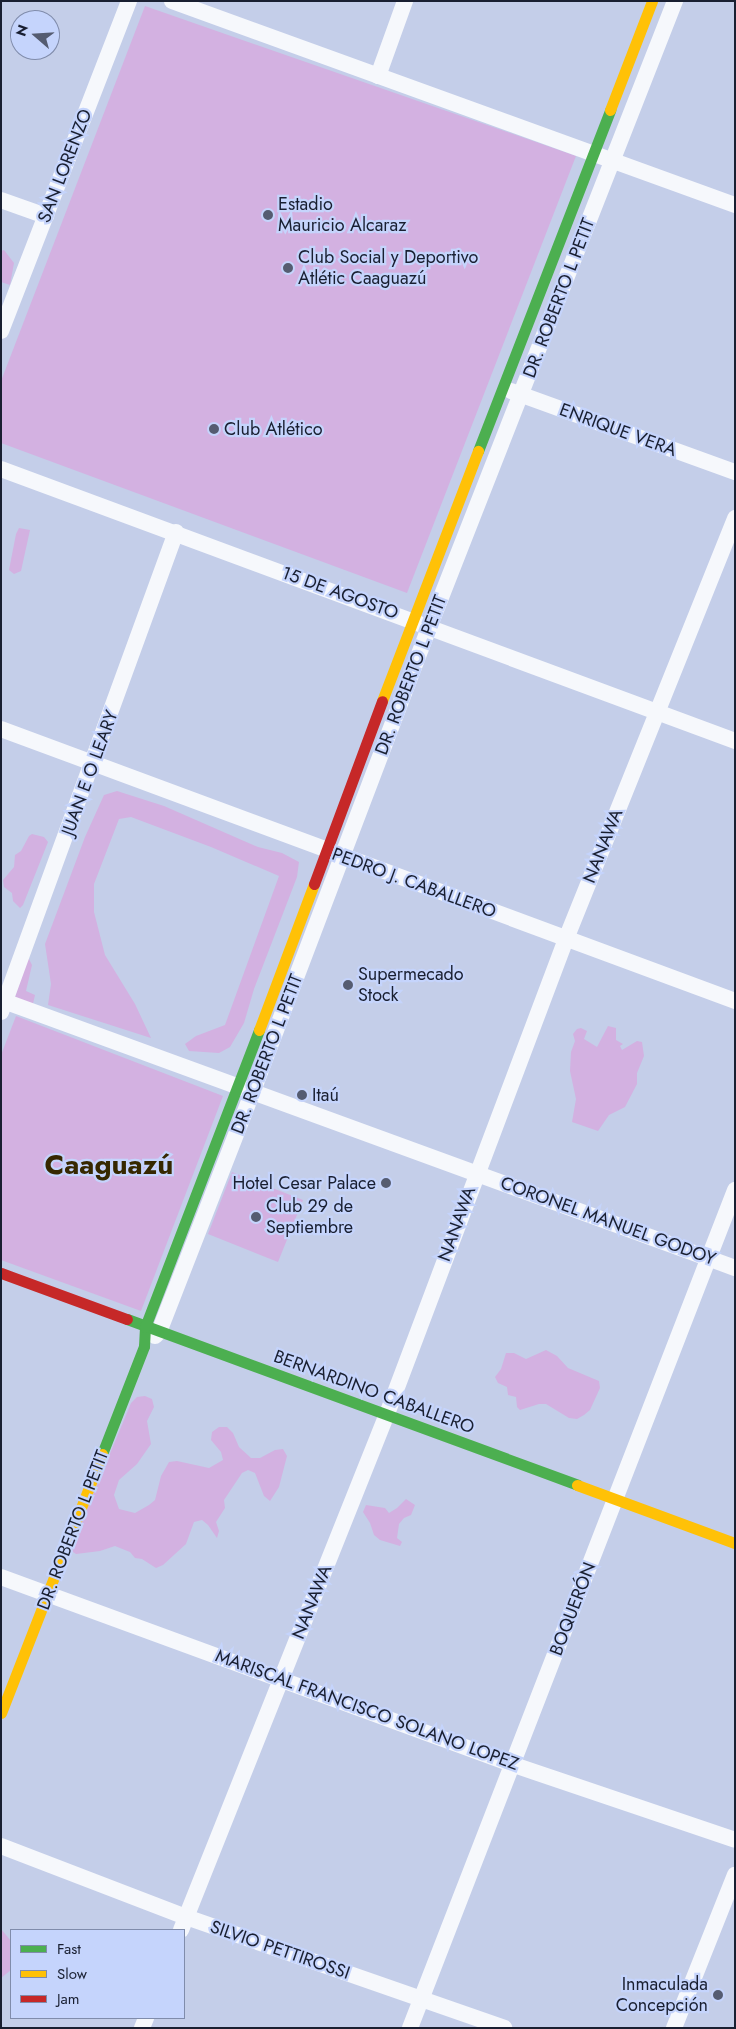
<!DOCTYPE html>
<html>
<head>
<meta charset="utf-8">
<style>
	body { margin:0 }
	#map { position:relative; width:736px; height:2029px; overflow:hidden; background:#c4cee9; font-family:Jost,sans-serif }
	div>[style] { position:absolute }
	.green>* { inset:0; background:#d3b1e1 }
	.street>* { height:16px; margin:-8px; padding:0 8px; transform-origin:8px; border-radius:8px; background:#f6f8fc }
	.fast>* { height:11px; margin:-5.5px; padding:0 5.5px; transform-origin:5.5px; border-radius:5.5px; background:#4caf50 }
	.slow>* { height:11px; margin:-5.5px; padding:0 5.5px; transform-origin:5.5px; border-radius:5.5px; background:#ffc107 }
	.jam>* { height:11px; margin:-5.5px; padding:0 5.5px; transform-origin:5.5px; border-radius:5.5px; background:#c62828 }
	.dots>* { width:14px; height:14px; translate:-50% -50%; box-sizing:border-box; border:2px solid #c5d4fc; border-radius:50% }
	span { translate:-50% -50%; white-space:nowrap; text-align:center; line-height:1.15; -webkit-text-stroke:4.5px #c5d4fc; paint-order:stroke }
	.street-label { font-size:18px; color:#191f31 }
	.poi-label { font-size:18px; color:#191f31 }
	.left { translate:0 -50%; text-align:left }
	.right { translate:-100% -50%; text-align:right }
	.town-label { font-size:28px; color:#362800; font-weight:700 }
	.frame { position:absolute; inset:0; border:2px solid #191f31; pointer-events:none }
	.legend { position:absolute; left:10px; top:1929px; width:175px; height:90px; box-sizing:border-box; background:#c5d4fc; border:1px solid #808cab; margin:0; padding:6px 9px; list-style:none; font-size:15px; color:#191f31 }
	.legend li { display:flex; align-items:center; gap:10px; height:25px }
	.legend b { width:25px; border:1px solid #808cab }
	.north { position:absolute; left:10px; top:10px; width:50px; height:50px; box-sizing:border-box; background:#c5d4fc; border:1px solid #808cab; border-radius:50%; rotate:289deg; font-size:14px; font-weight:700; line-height:20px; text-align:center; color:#191f31 }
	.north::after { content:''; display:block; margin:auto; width:18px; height:22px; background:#555c71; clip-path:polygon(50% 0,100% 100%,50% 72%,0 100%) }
</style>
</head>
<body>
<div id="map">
	<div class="green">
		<i style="clip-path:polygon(145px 6px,576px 156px,407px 593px,1px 443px,1px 381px)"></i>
		<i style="clip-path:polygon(4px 250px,14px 263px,10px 285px,1px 282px,1px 251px)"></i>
		<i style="clip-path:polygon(19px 528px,30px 530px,21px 571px,14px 574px,9px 570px,16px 534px)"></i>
		<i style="clip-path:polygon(117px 791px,164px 806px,258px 847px,282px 853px,299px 862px,297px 877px,254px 989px,244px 1023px,230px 1047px,219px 1053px,189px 1051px,185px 1044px,196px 1036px,225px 1025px,279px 876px,211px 847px,131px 817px,119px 819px,94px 884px,94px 912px,105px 955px,135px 1004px,151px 1038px,48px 1005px,51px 984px,45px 944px,85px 837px,104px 795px)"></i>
		<i style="clip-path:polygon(32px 834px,44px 837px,48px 842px,23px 905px,20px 908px,13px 901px,12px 893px,4px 887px,3px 880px,14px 867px,15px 855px,21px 851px,29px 836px)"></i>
		<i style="clip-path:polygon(28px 957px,32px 965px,26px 991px,35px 995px,32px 1008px,14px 1000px)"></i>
		<i style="clip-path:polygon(16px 1016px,223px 1096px,141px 1311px,1px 1260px,1px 1055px)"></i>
		<i style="clip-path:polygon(608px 1026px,616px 1028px,616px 1040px,623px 1044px,620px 1046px,622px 1050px,637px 1041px,642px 1042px,644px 1056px,637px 1073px,637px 1084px,625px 1107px,609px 1115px,598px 1131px,572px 1122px,576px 1099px,570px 1071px,571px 1052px,575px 1041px,573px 1034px,577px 1029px,581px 1028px,587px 1031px,584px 1039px,597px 1047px)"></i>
		<i style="clip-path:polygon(232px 1172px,303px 1200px,278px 1262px,208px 1234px)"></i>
		<i style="clip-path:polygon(546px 1350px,557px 1356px,568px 1368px,599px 1381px,600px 1388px,590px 1410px,584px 1415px,577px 1419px,569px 1418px,546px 1404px,539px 1404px,520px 1410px,517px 1407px,516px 1397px,508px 1395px,507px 1387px,498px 1383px,495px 1377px,501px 1369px,506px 1353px,514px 1353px,526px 1359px)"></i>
		<i style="clip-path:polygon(145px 1396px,152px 1399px,154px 1407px,147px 1421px,151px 1444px,137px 1464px,119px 1480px,114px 1495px,119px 1509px,135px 1513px,149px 1505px,155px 1500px,161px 1476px,169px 1462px,177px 1461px,209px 1468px,223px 1460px,221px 1452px,211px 1440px,212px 1432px,219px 1427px,227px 1427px,233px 1433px,239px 1447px,251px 1458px,260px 1458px,275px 1450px,283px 1449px,287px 1456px,279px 1487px,270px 1501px,264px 1496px,255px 1473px,248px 1470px,242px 1473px,224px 1500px,225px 1508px,216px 1522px,219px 1531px,217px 1538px,208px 1525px,202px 1520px,194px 1522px,186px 1544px,163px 1565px,156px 1568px,142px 1559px,135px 1558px,130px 1552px,115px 1546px,100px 1551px,76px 1554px,70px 1550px,131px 1403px,137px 1397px)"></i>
		<i style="clip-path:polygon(406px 1499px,415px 1505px,411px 1515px,404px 1518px,399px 1524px,397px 1538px,402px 1542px,400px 1546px,380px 1540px,374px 1535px,370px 1523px,363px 1512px,366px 1505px,385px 1508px,389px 1513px,397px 1508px)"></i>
		<i style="clip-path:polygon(1px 1929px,11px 1941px,11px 1970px,1px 1978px)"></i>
	</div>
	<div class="street">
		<i style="left:172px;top:1px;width:599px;rotate:19.92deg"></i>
		<i style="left:378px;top:76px;width:80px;rotate:-70.2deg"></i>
		<i style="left:1px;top:200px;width:48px;rotate:19.6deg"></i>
		<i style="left:1px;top:331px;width:354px;rotate:-68.8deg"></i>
		<i style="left:511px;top:391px;width:238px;rotate:19.9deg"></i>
		<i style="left:1px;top:469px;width:783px;rotate:20.33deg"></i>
		<i style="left:1px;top:729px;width:783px;rotate:20.33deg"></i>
		<i style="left:1px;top:1000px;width:781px;rotate:20.06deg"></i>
		<i style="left:1px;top:1012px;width:511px;rotate:-69.97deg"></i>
		<i style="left:155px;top:1336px;width:6px;rotate:-45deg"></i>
		<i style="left:159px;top:1332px;width:259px;rotate:-68.7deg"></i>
		<i style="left:253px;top:1091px;width:495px;rotate:-69.2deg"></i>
		<i style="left:429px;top:628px;width:674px;rotate:-68.58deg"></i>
		<i style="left:1px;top:1577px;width:546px;rotate:20.13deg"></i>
		<i style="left:514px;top:1765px;width:233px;rotate:18.7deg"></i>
		<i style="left:1px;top:1846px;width:198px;rotate:21deg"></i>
		<i style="left:186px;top:1917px;width:337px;rotate:19.2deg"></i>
		<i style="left:181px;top:1930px;width:556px;rotate:-68.24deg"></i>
		<i style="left:387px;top:1414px;width:508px;rotate:-69.35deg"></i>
		<i style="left:566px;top:939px;width:454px;rotate:-68.1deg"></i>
		<i style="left:142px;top:2028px;width:11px;rotate:-68deg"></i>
		<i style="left:410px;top:2028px;width:899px;rotate:-68.8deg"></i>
		<i style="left:674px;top:2028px;width:165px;rotate:-68.3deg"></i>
	</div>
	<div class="fast">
		<i style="left:478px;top:451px;width:366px;rotate:-68.8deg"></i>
		<i style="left:127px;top:1319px;width:480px;rotate:20.2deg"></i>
		<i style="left:102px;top:1454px;width:116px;rotate:-68.7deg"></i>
		<i style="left:144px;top:1346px;width:19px;rotate:-87deg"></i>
		<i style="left:145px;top:1327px;width:318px;rotate:-69deg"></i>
	</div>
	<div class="slow">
		<i style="left:610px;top:110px;width:117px;rotate:-68.9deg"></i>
		<i style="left:382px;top:701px;width:268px;rotate:-69deg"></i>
		<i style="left:259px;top:1030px;width:156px;rotate:-69.4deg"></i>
		<i style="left:577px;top:1485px;width:168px;rotate:20.2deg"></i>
		<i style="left:1px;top:1713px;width:278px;rotate:-68.7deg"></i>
	</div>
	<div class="jam">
		<i style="left:314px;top:884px;width:195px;rotate:-69.6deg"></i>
		<i style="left:1px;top:1273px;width:134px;rotate:20.1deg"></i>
	</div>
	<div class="dots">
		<i style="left:268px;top:215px;background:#555c71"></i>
		<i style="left:288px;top:268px;background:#555c71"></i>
		<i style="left:214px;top:429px;background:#555c71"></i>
		<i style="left:348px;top:985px;background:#555c71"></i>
		<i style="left:302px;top:1095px;background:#555c71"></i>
		<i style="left:386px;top:1183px;background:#555c71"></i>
		<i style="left:256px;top:1217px;background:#555c71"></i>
		<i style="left:718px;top:1995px;background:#555c71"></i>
	</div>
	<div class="street-label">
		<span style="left:65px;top:166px;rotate:-69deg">SAN LORENZO</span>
		<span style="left:559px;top:298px;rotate:-69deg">DR. ROBERTO L PETIT</span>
		<span style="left:618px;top:430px;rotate:20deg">ENRIQUE VERA</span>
		<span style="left:340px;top:593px;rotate:20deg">15 DE AGOSTO</span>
		<span style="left:411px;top:675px;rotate:-69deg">DR. ROBERTO L PETIT</span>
		<span style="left:90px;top:773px;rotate:-70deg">JUAN E O LEARY</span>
		<span style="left:603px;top:846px;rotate:-68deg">NANAWA</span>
		<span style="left:414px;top:883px;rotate:20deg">PEDRO J. CABALLERO</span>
		<span style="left:267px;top:1054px;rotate:-69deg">DR. ROBERTO L PETIT</span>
		<span style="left:608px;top:1221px;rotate:20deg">CORONEL MANUEL GODOY</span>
		<span style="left:457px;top:1224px;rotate:-70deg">NANAWA</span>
		<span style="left:374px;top:1392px;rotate:20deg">BERNARDINO CABALLERO</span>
		<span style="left:73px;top:1530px;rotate:-69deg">DR. ROBERTO L PETIT</span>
		<span style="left:312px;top:1602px;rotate:-68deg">NANAWA</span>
		<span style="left:573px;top:1609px;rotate:-69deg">BOQUERÓN</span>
		<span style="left:367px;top:1710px;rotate:20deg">MARISCAL FRANCISCO SOLANO LOPEZ</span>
		<span style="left:280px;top:1950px;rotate:19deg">SILVIO PETTIROSSI</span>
	</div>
	<div class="poi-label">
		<span class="left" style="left:278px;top:215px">Estadio<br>Mauricio Alcaraz</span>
		<span class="left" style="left:298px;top:268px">Club Social y Deportivo<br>Atlétic Caaguazú</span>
		<span class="left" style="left:224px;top:429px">Club Atlético</span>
		<span class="left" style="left:358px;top:985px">Supermecado<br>Stock</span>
		<span class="left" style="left:312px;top:1095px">Itaú</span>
		<span class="right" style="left:376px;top:1183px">Hotel Cesar Palace</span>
		<span class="left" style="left:266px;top:1217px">Club 29 de<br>Septiembre</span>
		<span class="right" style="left:708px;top:1995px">Inmaculada<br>Concepción</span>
	</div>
	<div class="town-label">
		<span style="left:109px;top:1165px">Caaguazú</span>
	</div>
	<div class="frame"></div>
	<ul class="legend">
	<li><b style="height:6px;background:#4caf50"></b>Fast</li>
	<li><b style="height:6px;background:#ffc107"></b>Slow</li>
	<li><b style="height:6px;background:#c62828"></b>Jam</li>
	</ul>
	<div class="north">N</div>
</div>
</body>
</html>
